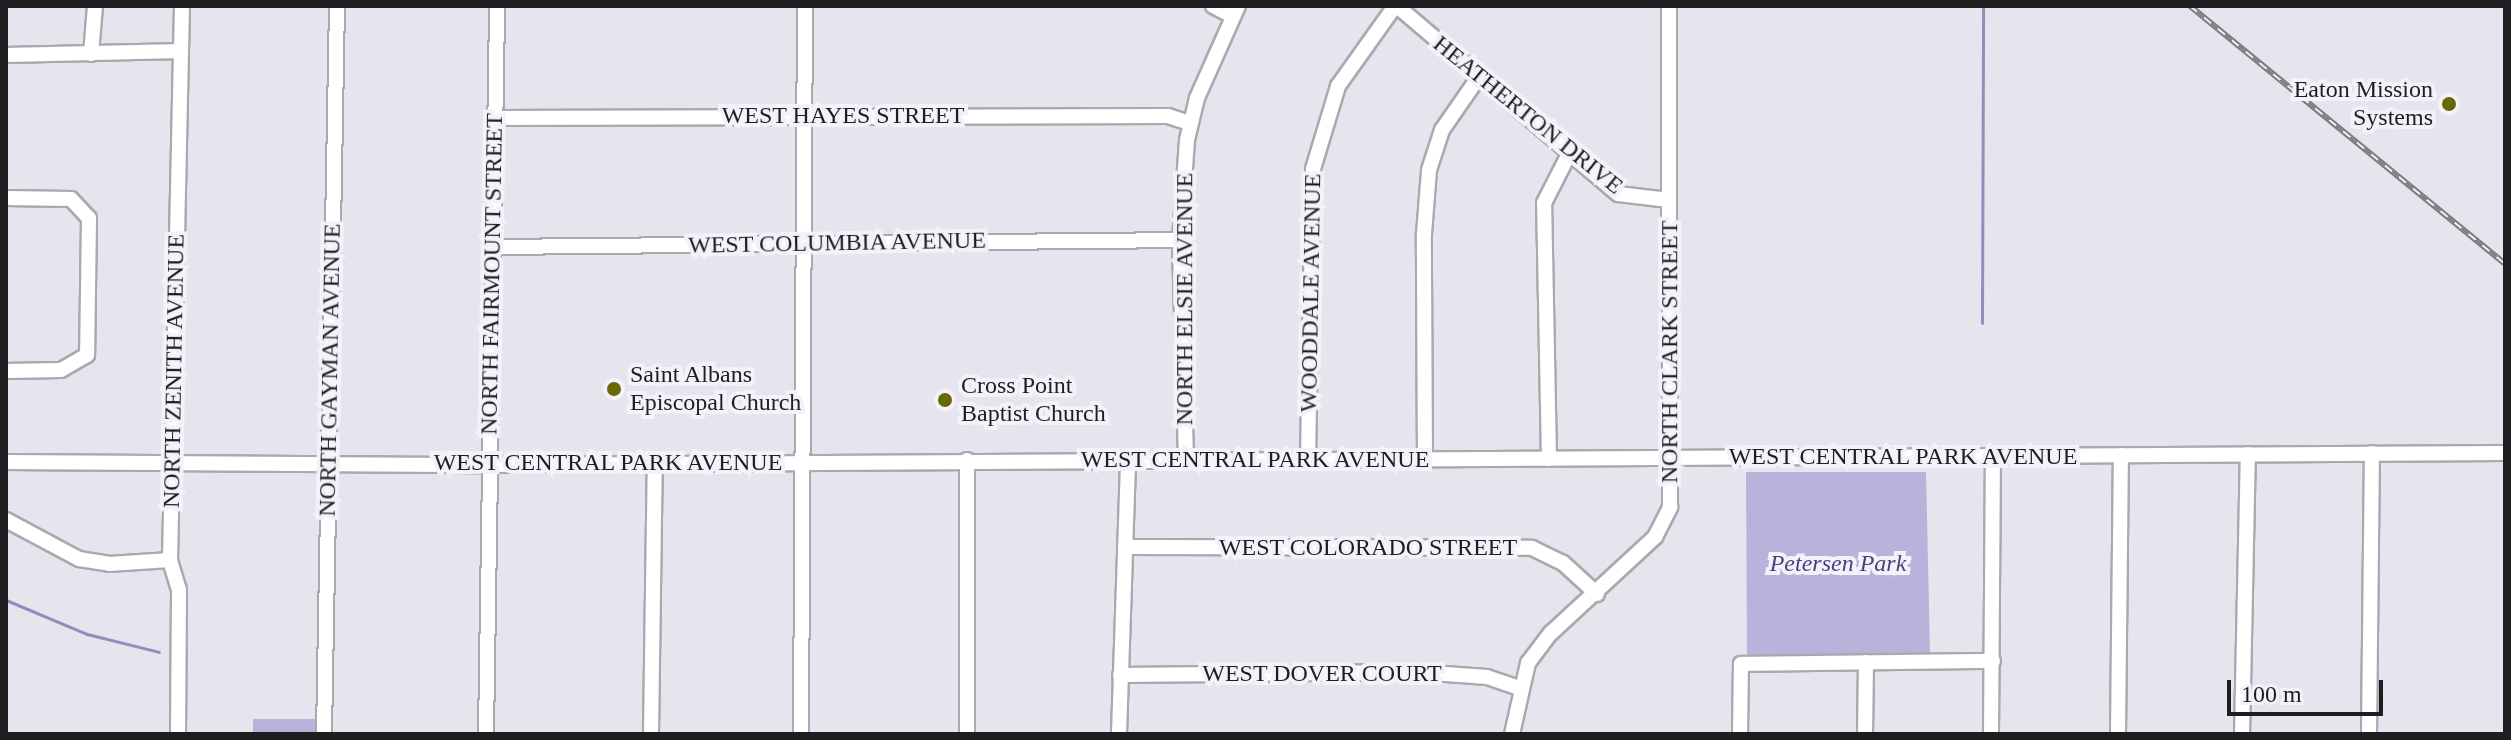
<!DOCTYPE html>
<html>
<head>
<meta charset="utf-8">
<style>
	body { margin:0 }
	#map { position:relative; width:2511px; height:740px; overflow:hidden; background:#e6e5ed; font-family:"Times New Roman",serif }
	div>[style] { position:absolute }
	.green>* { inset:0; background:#b8b3db }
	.stream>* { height:3px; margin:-1.5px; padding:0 1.5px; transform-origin:1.5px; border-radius:1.5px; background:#938cbc }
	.roads { filter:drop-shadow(2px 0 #a9a9b0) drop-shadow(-2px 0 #a9a9b0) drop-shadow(0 2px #a9a9b0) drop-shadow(0 -2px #a9a9b0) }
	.minor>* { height:14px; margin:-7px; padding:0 7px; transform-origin:7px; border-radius:7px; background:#fff }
	.rail>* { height:6px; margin-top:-3px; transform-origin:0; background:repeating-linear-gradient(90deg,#f3f2fa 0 9px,#7c7b80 0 18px); box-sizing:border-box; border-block:2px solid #7c7b80 }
	.dots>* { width:22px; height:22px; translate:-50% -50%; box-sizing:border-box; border:4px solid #f3f2fa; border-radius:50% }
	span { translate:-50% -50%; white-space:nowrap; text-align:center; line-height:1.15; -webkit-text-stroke:8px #f3f2fa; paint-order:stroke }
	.poi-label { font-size:24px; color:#1e1e20 }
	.right { translate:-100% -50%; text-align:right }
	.left { translate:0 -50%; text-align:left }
	.street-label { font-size:24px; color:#1e1e20 }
	.park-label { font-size:24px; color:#4b3f7c; font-style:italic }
	.frame { position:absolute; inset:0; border:8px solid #1e1e20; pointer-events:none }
	.scale { position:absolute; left:2227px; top:680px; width:156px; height:36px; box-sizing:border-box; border:4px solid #1e1e20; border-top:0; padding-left:10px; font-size:24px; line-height:28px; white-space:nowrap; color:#1e1e20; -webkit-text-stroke:6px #f3f2fa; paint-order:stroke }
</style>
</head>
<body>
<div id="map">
	<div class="green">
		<i style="clip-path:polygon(1746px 472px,1926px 472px,1930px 653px,1747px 656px)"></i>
		<i style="clip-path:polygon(253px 719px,320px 719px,319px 734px,253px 734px)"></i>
	</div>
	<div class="stream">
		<i style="left:1982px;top:323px;width:317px;rotate:-89.8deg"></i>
		<i style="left:6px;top:600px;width:88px;rotate:22.8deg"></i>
		<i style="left:87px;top:634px;width:74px;rotate:14deg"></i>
	</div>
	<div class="roads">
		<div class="minor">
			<i style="left:1213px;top:6px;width:22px;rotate:27deg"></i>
			<i style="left:1397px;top:6px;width:290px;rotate:40.4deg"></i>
			<i style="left:1618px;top:194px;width:51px;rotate:6.7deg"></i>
			<i style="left:91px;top:54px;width:48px;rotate:-85.2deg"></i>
			<i style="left:6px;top:55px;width:175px;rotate:-1.3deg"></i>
			<i style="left:494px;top:118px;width:674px;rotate:-0.17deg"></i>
			<i style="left:1168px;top:116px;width:23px;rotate:18deg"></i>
			<i style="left:6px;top:198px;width:65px;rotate:0.9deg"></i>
			<i style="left:71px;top:199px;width:26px;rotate:47deg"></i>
			<i style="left:89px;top:218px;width:137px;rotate:90.8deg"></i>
			<i style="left:87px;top:355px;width:30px;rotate:150deg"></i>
			<i style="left:61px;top:370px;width:55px;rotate:179deg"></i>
			<i style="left:494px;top:247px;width:686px;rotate:-0.58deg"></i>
			<i style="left:1186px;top:459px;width:219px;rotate:-91.6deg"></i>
			<i style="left:1180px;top:240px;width:100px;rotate:-86deg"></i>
			<i style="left:1187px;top:140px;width:43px;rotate:-76.6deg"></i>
			<i style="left:1197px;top:98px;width:101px;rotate:-66deg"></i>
			<i style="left:1308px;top:459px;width:290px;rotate:-89deg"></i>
			<i style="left:1313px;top:169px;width:87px;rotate:-73.2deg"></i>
			<i style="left:1338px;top:86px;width:98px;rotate:-54.5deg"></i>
			<i style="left:1549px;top:459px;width:256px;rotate:-91.1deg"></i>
			<i style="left:1544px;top:203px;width:55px;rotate:-63deg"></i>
			<i style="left:1425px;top:461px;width:227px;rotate:-90.3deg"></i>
			<i style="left:1424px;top:234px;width:64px;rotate:-85.5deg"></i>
			<i style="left:1429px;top:170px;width:42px;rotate:-72deg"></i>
			<i style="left:1442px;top:130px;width:63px;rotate:-55.3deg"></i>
			<i style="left:6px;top:462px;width:482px;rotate:0.4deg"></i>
			<i style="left:488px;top:465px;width:2017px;rotate:-0.34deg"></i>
			<i style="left:6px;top:520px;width:83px;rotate:28.1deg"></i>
			<i style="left:79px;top:559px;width:30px;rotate:9deg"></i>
			<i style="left:109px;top:564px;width:61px;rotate:-3.8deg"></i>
			<i style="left:1125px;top:547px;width:407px;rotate:0.1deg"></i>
			<i style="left:1532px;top:548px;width:34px;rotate:26deg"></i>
			<i style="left:1563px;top:563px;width:46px;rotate:42.4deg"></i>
			<i style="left:1120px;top:675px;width:298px;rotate:-0.6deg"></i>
			<i style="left:1418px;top:672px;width:69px;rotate:4.1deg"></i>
			<i style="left:1487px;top:677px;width:36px;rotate:19deg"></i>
			<i style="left:178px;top:734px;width:144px;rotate:-89.6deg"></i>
			<i style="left:179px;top:590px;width:31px;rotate:-107deg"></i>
			<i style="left:170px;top:560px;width:554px;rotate:-88.76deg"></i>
			<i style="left:324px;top:734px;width:728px;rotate:-88.98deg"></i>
			<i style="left:486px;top:734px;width:728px;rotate:-89.13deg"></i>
			<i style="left:651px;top:734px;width:271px;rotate:-89.2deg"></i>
			<i style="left:801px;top:734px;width:728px;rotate:-89.69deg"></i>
			<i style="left:967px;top:734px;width:274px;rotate:-90deg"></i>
			<i style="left:1119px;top:734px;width:275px;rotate:-88.1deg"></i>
			<i style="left:1512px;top:734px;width:73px;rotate:-77.3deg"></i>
			<i style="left:1528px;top:663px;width:38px;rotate:-53deg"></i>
			<i style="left:1551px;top:633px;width:142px;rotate:-42.7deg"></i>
			<i style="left:1655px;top:537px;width:34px;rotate:-63deg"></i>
			<i style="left:1670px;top:507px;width:501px;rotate:-90.11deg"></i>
			<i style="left:1740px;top:734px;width:70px;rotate:-89.2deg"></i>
			<i style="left:1741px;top:664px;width:252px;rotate:-0.7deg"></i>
			<i style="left:1865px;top:734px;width:72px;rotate:-89.2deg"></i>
			<i style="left:1991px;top:734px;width:278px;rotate:-89.6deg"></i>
			<i style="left:2118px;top:734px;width:279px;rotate:-89.4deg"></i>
			<i style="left:2242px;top:734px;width:280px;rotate:-88.8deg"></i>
			<i style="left:2369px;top:734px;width:281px;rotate:-89.4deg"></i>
		</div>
	</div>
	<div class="rail">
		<i style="left:2190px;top:6px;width:407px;rotate:39.3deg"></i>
	</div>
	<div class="dots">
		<i style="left:2449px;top:104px;background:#686906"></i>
		<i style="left:614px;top:389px;background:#686906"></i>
		<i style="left:945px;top:400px;background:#686906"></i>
	</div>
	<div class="poi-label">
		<span class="right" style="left:2433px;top:104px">Eaton Mission<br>Systems</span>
		<span class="left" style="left:630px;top:389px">Saint Albans<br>Episcopal Church</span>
		<span class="left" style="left:961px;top:400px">Cross Point<br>Baptist Church</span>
	</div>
	<div class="street-label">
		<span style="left:1528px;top:115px;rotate:39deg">HEATHERTON DRIVE</span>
		<span style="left:843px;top:116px">WEST HAYES STREET</span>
		<span style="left:837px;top:243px;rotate:-1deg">WEST COLUMBIA AVENUE</span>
		<span style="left:492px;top:274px;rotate:-89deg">NORTH FAIRMOUNT STREET</span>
		<span style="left:1311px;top:293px;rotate:-89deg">WOODDALE AVENUE</span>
		<span style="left:1185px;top:299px;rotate:-90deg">NORTH ELSIE AVENUE</span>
		<span style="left:1670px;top:352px;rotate:-90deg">NORTH CLARK STREET</span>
		<span style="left:330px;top:370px;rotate:-89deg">NORTH GAYMAN AVENUE</span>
		<span style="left:174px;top:371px;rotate:-89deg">NORTH ZENITH AVENUE</span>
		<span style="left:1903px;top:457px">WEST CENTRAL PARK AVENUE</span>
		<span style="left:1255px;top:460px">WEST CENTRAL PARK AVENUE</span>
		<span style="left:608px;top:463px">WEST CENTRAL PARK AVENUE</span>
		<span style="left:1368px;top:548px">WEST COLORADO STREET</span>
		<span style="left:1322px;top:674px">WEST DOVER COURT</span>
	</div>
	<div class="park-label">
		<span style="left:1838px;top:564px">Petersen Park</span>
	</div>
	<div class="frame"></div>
	<div class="scale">100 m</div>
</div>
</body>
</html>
